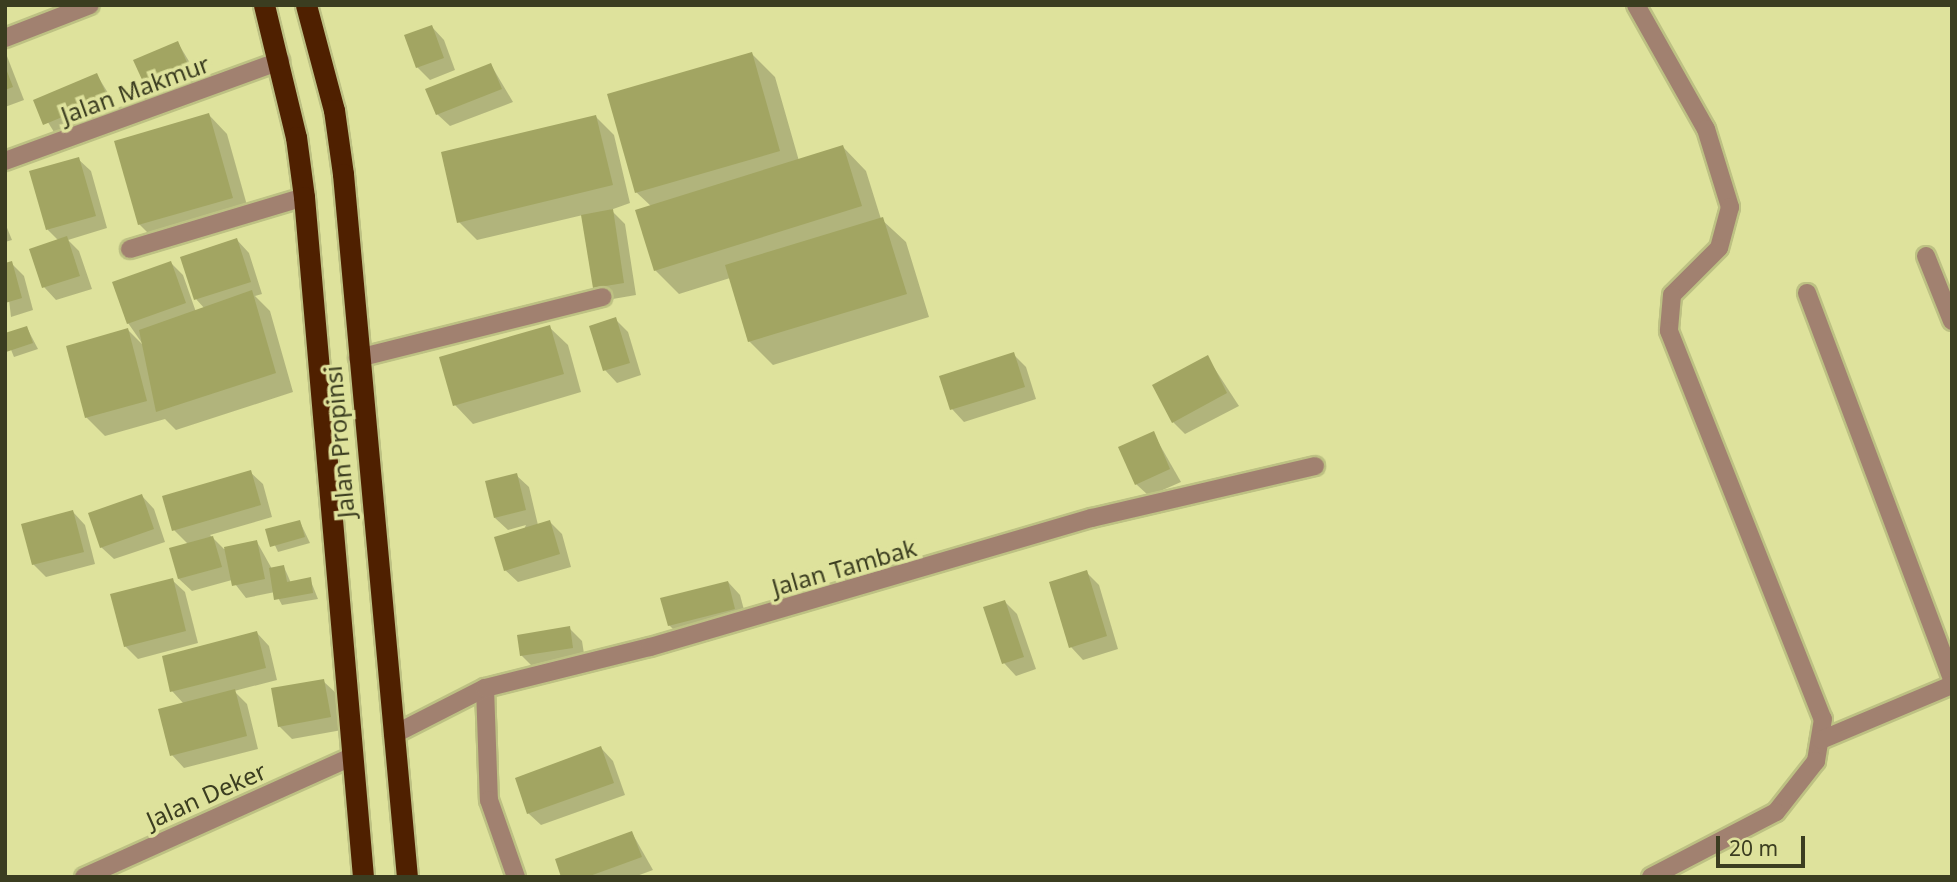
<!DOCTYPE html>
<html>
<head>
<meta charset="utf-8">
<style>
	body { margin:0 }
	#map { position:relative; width:1957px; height:882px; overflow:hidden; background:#dee29c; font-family:"Noto Sans",sans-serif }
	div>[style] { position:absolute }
	.shadow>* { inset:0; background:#0003 }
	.building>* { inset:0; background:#a2a562 }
	.roads { filter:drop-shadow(2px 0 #bdc183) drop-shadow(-2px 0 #bdc183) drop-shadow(0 2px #bdc183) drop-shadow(0 -2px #bdc183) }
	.minor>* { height:18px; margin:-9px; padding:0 9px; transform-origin:9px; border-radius:9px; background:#a18170 }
	.highway>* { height:21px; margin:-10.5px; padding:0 10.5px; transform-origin:10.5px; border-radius:10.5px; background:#4f2000 }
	span { translate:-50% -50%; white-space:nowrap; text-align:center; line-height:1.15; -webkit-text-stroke:7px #dee29c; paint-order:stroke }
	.street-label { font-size:24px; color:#3b3d20 }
	.frame { position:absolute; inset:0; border:7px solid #3b3d20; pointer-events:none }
	.scale { position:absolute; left:1716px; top:836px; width:89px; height:32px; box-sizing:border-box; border:4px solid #3b3d20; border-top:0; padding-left:9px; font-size:21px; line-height:24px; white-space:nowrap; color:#3b3d20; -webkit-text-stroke:5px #dee29c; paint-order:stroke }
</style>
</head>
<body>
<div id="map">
	<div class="shadow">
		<i style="clip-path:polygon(432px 27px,444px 40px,455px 70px,430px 80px,417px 67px)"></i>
		<i style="clip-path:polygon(178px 43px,199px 78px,158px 96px,145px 83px)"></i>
		<i style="clip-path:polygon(5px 51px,24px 100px,5px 107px)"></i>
		<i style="clip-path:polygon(752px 54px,775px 77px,799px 161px,843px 147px,866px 171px,881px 219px,906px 242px,929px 317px,773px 365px,749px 341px,730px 278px,679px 294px,655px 270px,652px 207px,636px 192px)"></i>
		<i style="clip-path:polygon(491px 65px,513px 102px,450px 126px,437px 114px)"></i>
		<i style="clip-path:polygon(97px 75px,119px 111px,57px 137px,35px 101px)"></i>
		<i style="clip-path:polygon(209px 115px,227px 134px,250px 216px,158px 243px,139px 224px)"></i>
		<i style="clip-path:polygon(596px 117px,614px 135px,630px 203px,602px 213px,612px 211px,625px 224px,636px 295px,607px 300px,595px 287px,583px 215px,477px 240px,459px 222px)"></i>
		<i style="clip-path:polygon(78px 159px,91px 171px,107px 228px,68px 240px,79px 251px,92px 289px,56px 300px,44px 287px,59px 241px,47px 229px)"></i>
		<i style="clip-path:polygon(5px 223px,12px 240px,5px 242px)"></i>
		<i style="clip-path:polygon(237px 240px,249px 253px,262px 294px,255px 296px,270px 311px,293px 392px,176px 430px,165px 419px,105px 436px,86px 417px,128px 330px,144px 346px,128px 323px,171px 263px,183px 275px,196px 312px,205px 309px,196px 299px)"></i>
		<i style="clip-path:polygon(11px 263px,24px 276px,33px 310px,11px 317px,5px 265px)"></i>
		<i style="clip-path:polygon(615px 319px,628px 332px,641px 375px,617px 383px,605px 370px)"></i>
		<i style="clip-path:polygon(549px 327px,568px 345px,581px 392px,473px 424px,455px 405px)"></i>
		<i style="clip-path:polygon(27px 328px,38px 349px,14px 357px,5px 335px)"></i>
		<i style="clip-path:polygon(1013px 354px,1026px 367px,1036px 399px,964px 422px,952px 409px)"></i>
		<i style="clip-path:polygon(1207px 357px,1239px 406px,1185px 434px,1173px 422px)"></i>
		<i style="clip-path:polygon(1153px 433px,1181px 482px,1149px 496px,1136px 484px)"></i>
		<i style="clip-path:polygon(250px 472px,263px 484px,272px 517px,210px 535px,224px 549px,257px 542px,272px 569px,284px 567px,291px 583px,310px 579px,318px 599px,282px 605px,275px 592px,246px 598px,232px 580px,192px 591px,179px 579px,188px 544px,174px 530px)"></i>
		<i style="clip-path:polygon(516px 475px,529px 487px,538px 525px,550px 522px,562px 534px,571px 567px,518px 582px,505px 570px,526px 525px,508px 530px,495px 518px)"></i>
		<i style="clip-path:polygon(142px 496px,154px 509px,165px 542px,114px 559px,101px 547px)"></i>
		<i style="clip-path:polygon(73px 512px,85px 525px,95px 564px,46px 577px,33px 564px)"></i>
		<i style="clip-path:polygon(300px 522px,310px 543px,278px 552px,268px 530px)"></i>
		<i style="clip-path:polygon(1086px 572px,1099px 585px,1118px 649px,1083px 660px,1071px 647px)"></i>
		<i style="clip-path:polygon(172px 580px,185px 592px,198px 643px,138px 659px,125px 646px)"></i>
		<i style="clip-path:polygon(728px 582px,740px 595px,747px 621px,682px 638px,669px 625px)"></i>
		<i style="clip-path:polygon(1005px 602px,1017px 614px,1036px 669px,1016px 676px,1004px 663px,985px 608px)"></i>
		<i style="clip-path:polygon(569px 628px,582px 641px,585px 660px,534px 668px,521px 655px)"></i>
		<i style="clip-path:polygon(257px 633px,269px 646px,277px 680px,234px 691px,247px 704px,258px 749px,184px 768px,172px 755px,184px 704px,172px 691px)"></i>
		<i style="clip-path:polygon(323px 681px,336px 693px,342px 730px,292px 739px,279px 726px)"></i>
		<i style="clip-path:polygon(601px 748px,613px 761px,625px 795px,541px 825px,528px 813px)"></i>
		<i style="clip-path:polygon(632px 833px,653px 870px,634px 877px,563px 877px)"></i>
	</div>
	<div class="building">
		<i style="clip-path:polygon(432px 25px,444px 58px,416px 68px,404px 35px)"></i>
		<i style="clip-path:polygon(178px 41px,188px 65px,144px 84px,133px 60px)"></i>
		<i style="clip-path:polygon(752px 52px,780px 151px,635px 193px,607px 94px)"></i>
		<i style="clip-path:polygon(491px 63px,502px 89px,436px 115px,425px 89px)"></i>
		<i style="clip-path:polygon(5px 66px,13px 87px,5px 90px)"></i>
		<i style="clip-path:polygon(97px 73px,108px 98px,43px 125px,33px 100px)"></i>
		<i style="clip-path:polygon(209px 113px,233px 198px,138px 225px,114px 141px)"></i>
		<i style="clip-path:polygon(596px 115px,613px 185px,457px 223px,441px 152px)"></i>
		<i style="clip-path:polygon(843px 145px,862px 206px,654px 271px,635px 210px)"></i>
		<i style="clip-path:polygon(79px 157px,96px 216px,46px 230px,29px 171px)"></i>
		<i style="clip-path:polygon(613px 209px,624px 283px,593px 288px,581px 215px)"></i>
		<i style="clip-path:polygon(883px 217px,907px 294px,748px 342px,725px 265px)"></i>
		<i style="clip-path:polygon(67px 236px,80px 276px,42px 288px,29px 249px)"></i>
		<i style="clip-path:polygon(237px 238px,251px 282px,194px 300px,180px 257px)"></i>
		<i style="clip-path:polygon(12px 261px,22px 298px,5px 303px,5px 263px)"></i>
		<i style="clip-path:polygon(171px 261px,186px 303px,127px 324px,112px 282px)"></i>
		<i style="clip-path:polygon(252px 290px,276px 373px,156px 412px,139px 330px)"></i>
		<i style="clip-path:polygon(616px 317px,630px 363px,603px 371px,589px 326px)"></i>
		<i style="clip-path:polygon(550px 325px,564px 374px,453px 406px,439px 357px)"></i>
		<i style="clip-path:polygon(27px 326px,33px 343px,6px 352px,5px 333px)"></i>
		<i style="clip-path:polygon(128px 328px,147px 401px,85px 418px,66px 346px)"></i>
		<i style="clip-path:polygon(1014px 352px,1025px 387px,950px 410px,939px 376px)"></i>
		<i style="clip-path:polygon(1208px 355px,1227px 393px,1172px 423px,1152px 385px)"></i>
		<i style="clip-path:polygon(1154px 431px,1170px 469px,1135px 485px,1118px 447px)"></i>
		<i style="clip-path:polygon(251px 470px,261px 505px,172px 531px,162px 496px)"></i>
		<i style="clip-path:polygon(517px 473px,526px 510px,494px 518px,485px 481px)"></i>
		<i style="clip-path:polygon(142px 494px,154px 529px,100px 548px,88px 513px)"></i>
		<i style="clip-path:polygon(73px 510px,84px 552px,32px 565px,21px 524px)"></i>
		<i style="clip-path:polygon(300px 520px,305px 537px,270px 547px,265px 529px)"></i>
		<i style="clip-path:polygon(550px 520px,560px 554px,504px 571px,494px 537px)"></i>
		<i style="clip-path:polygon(213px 536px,222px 567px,178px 579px,169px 548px)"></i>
		<i style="clip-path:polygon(257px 540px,265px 579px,232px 586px,224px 547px)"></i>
		<i style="clip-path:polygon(284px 565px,287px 582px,311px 577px,313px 593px,274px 600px,269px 568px)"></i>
		<i style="clip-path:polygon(1087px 570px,1107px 636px,1069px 648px,1049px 582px)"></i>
		<i style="clip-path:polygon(173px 578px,186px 631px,124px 647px,110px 594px)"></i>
		<i style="clip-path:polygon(728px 581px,735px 609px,668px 626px,660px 598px)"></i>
		<i style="clip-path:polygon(1005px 600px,1024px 657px,1002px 664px,983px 607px)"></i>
		<i style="clip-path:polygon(570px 626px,573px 648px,520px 656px,517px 635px)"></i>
		<i style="clip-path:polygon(257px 631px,266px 668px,170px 692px,162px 656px)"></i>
		<i style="clip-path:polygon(324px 679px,331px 717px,278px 727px,271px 688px)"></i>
		<i style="clip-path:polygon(235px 689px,247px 736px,170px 756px,158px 709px)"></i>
		<i style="clip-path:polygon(601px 746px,614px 783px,527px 814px,515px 778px)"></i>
		<i style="clip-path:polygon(632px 831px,642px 857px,587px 877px,561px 877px,555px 859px)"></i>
	</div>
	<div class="roads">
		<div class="minor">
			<i style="left:1636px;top:5px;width:142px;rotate:60.6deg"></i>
			<i style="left:1706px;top:129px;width:82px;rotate:72.9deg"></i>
			<i style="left:1730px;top:207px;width:42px;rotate:105deg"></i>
			<i style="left:1719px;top:248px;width:66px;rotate:135deg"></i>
			<i style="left:1672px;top:295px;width:36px;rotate:95deg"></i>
			<i style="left:1669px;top:331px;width:417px;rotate:68.4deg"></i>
			<i style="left:1823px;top:719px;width:43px;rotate:99.5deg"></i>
			<i style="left:1816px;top:761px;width:65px;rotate:128.1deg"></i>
			<i style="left:1776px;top:812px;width:141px;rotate:152.5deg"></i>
			<i style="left:5px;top:38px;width:91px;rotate:-21.2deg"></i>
			<i style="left:5px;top:161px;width:293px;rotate:-20deg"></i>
			<i style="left:130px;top:249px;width:182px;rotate:-16.6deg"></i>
			<i style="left:1926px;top:256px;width:70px;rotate:68.2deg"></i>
			<i style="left:1807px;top:293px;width:411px;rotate:69.4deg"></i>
			<i style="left:358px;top:358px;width:252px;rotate:-14deg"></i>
			<i style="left:485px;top:688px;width:112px;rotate:88deg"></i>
			<i style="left:489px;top:800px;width:82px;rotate:70.7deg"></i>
			<i style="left:393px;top:735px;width:103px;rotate:-27.1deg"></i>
			<i style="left:485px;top:688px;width:170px;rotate:-14deg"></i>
			<i style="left:650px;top:647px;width:460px;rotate:-16.3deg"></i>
			<i style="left:1092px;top:518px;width:229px;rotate:-13.1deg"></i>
			<i style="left:1821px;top:740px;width:142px;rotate:-22.8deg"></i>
			<i style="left:84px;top:877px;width:290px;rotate:-24.2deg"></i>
		</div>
		<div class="highway">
			<i style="left:264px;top:5px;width:136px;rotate:76.4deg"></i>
			<i style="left:296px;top:137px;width:61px;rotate:82.4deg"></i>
			<i style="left:304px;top:197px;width:683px;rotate:85.04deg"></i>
			<i style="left:306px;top:5px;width:109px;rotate:75.1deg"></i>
			<i style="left:334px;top:110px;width:65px;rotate:82deg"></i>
			<i style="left:343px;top:174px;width:706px;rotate:84.8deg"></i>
		</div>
	</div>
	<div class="street-label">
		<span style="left:135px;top:89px;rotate:-20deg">Jalan Makmur</span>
		<span style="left:339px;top:442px;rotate:-95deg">Jalan Propinsi</span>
		<span style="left:844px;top:567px;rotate:-16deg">Jalan Tambak</span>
		<span style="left:206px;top:795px;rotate:-24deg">Jalan Deker</span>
	</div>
	<div class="frame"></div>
	<div class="scale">20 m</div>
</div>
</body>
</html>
